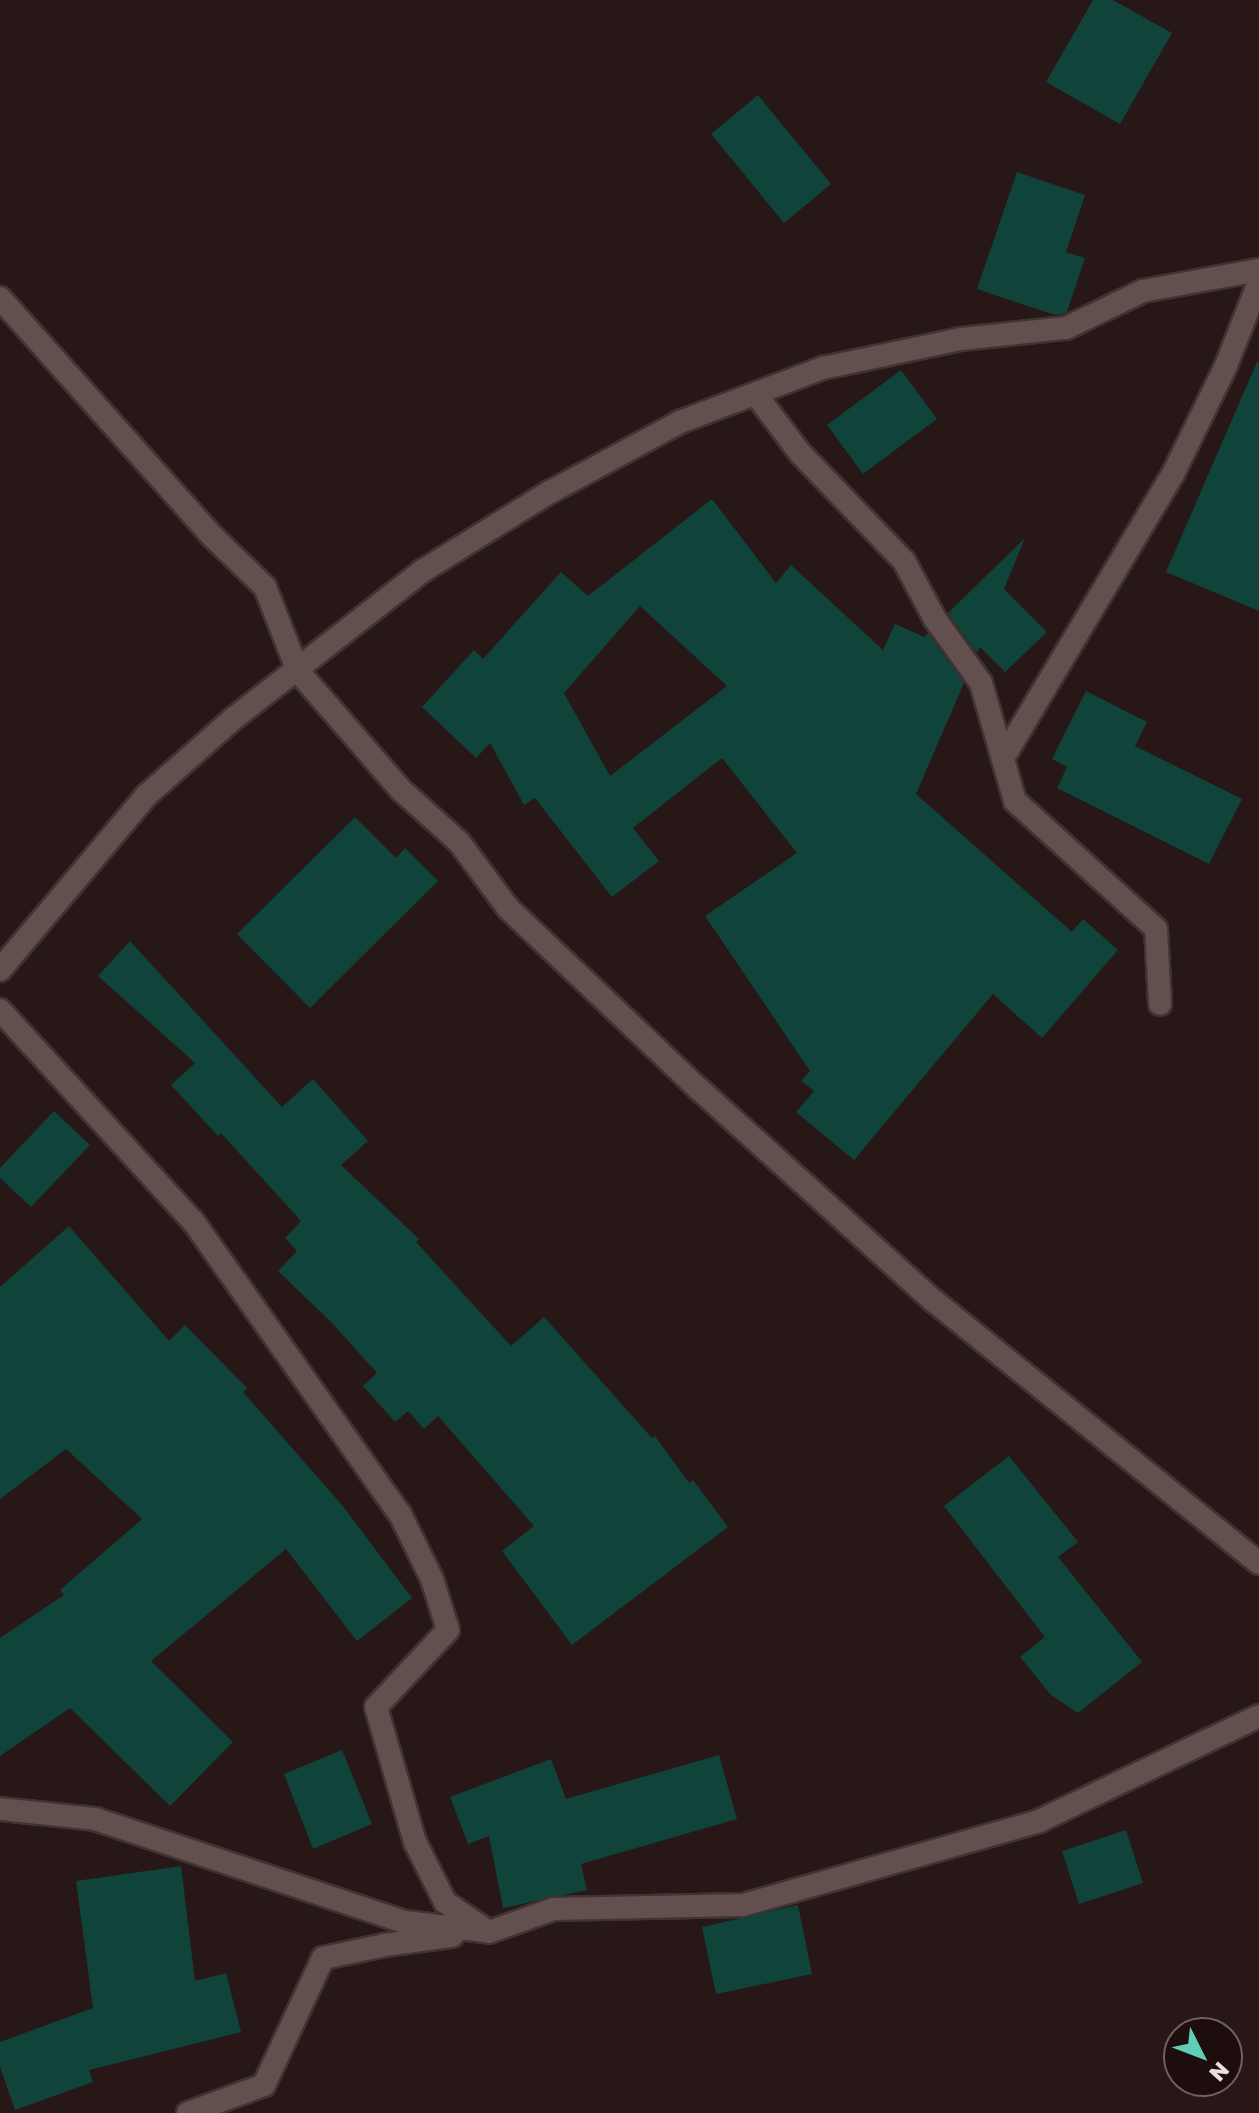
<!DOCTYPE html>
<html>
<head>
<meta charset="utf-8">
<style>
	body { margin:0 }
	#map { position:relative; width:1259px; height:2113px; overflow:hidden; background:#271716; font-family:"Golos Text",sans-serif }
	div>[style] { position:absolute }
	.building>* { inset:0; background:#104339 }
	.roads { filter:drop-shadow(2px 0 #3f3333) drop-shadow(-2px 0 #3f3333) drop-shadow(0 2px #3f3333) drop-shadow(0 -2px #3f3333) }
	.minor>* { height:22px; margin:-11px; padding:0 11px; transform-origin:11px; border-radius:11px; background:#634f4d }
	span { translate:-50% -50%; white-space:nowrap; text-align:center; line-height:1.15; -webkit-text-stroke:7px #1d0e0d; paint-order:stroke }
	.north { position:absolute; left:1163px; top:2017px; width:80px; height:80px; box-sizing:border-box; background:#1d0e0d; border:2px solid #6f6160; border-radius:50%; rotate:132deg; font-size:22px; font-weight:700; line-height:32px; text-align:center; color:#ebdedd }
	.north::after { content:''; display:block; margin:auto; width:28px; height:36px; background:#5eceb7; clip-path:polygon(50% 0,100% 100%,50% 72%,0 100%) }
</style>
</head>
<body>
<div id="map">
	<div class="building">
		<i style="clip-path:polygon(1093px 0,1113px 0,1172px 33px,1120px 124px,1046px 82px)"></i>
		<i style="clip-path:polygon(758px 95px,831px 184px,784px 223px,711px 134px)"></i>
		<i style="clip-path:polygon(1017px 172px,1085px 195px,1066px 252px,1085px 258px,1067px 312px,1062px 314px,1055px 315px,977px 289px)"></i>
		<i style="clip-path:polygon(1257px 362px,1259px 363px,1259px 611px,1166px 572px)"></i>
		<i style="clip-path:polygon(901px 370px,937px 419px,863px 474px,827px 425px)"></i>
		<i style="clip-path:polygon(evenodd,712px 499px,776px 583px,791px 565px,883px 650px,895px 624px,924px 637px,928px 633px,964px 683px,916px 794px,1072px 932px,1083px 919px,1118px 950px,1042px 1038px,993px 994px,854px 1160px,796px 1112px,814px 1091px,801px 1081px,810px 1071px,705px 916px,797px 853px,722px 758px,633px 828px,659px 861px,612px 897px,535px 798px,524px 805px,490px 743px,476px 758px,422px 707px,474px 650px,483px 659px,561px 572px,588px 596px,712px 499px,640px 606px,727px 686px,610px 776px,564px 693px,640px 606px)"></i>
		<i style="clip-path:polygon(1025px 538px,1004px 589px,1047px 632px,1005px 672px,980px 647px,977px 653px,948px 613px)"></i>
		<i style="clip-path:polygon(1086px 691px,1147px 722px,1135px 746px,1242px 799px,1209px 864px,1057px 788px,1067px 767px,1052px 759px)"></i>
		<i style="clip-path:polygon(355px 817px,396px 858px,405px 848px,438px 881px,310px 1008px,237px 934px)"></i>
		<i style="clip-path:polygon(130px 941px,282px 1107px,313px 1079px,368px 1141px,341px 1165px,419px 1239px,416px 1242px,511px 1346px,544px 1317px,652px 1438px,655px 1436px,689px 1483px,693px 1480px,728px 1527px,572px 1645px,502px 1551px,534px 1526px,438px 1416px,424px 1429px,408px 1411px,395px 1422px,363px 1386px,377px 1373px,332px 1323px,278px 1271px,297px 1251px,285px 1238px,301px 1221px,221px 1133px,218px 1136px,171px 1085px,195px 1063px,98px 976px)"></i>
		<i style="clip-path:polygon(54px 1111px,90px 1145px,31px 1207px,0 1178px,0 1168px)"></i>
		<i style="clip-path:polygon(69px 1226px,169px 1341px,185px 1325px,247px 1388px,243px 1392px,342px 1505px,412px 1598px,357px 1641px,286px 1549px,151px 1661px,233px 1742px,170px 1806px,70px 1708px,0 1756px,0 1638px,64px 1595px,60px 1590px,142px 1519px,66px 1449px,0 1499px,0 1287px)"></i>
		<i style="clip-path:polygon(1009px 1456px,1078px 1542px,1058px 1557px,1142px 1662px,1078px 1713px,1051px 1695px,1020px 1657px,1045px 1637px,944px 1506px)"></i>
		<i style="clip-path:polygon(342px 1750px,372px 1824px,313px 1849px,284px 1774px)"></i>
		<i style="clip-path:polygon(719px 1755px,737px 1819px,581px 1864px,587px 1890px,503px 1908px,489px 1836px,468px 1844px,450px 1797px,551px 1759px,566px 1799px)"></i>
		<i style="clip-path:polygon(1126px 1830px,1143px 1883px,1079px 1904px,1062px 1851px)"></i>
		<i style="clip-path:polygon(181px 1866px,195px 1981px,226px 1973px,241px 2032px,89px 2070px,93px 2082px,15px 2110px,0 2067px,0 2042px,93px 2008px,76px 1881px)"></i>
		<i style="clip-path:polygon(798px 1905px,812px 1974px,716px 1994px,702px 1927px)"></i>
	</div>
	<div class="roads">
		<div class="minor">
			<i style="left:0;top:298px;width:317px;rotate:48.3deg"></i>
			<i style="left:211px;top:535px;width:75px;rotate:43.9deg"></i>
			<i style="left:265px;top:587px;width:90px;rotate:68.6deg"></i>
			<i style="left:298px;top:671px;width:157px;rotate:49.1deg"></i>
			<i style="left:401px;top:790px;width:78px;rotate:41.9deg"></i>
			<i style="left:459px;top:842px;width:82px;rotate:53.4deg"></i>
			<i style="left:508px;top:908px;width:263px;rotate:43.5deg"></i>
			<i style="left:699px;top:1089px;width:316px;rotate:42.1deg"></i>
			<i style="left:934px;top:1301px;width:417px;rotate:38.9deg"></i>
			<i style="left:757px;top:396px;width:71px;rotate:53deg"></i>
			<i style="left:800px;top:453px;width:150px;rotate:46.1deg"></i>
			<i style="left:904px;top:561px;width:66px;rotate:61.9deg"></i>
			<i style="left:935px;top:619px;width:79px;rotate:54.3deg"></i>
			<i style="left:981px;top:683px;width:123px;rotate:73.9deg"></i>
			<i style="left:1015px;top:801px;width:190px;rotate:42.2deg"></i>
			<i style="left:1156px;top:929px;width:75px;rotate:86.9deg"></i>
			<i style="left:1003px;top:758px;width:331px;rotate:-59.1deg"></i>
			<i style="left:1173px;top:474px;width:118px;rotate:-63.9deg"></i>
			<i style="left:1225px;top:368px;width:92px;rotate:-68.4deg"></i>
			<i style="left:0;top:970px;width:229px;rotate:-50deg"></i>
			<i style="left:147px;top:795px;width:115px;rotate:-41.5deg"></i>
			<i style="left:233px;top:719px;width:242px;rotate:-38deg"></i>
			<i style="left:424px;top:570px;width:148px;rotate:-31.8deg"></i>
			<i style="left:550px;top:492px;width:148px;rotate:-28.3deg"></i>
			<i style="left:680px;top:422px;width:153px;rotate:-20.7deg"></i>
			<i style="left:823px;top:368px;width:141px;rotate:-11.9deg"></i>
			<i style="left:961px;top:339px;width:106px;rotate:-6deg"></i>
			<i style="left:1066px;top:328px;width:85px;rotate:-25.7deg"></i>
			<i style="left:1143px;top:291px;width:118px;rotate:-10.3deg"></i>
			<i style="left:0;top:1010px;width:286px;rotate:47.6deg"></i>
			<i style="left:193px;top:1221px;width:359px;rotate:54.8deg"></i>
			<i style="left:400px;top:1514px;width:72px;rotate:63.8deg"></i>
			<i style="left:432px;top:1579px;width:53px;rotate:72.6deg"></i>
			<i style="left:448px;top:1630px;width:105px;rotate:133.1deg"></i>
			<i style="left:376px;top:1707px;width:141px;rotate:73.9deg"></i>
			<i style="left:415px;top:1842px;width:67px;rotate:63.4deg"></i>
			<i style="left:445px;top:1902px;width:53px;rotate:34.3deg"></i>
			<i style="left:489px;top:1932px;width:69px;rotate:-19.5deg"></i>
			<i style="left:554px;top:1909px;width:189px;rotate:-1.2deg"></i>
			<i style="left:743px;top:1905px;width:308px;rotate:-15.8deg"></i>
			<i style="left:1039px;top:1821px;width:244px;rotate:-25.5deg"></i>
			<i style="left:0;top:1809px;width:96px;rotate:6deg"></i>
			<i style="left:95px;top:1819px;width:327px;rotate:18.4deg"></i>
			<i style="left:405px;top:1922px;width:80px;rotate:6.5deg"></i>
			<i style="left:188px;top:2113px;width:81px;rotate:-20.2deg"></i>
			<i style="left:264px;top:2085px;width:140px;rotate:-65.1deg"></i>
			<i style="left:323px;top:1958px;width:63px;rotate:-11.8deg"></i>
			<i style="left:385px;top:1945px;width:68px;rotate:-7.7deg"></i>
		</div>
	</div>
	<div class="north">N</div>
</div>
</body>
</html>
